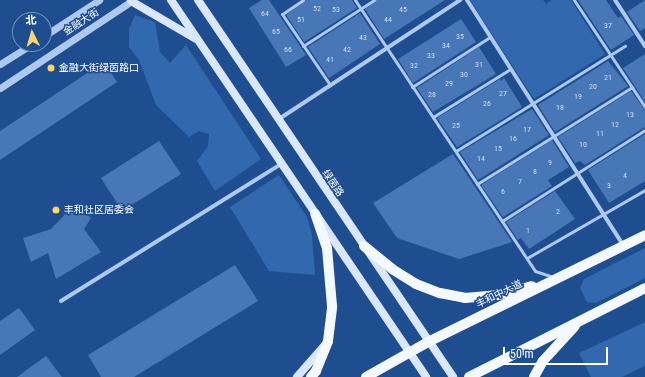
<!DOCTYPE html>
<html>
<head>
<meta charset="utf-8">
<style>
	body { margin:0 }
	#map { position:relative; width:645px; height:377px; overflow:hidden; background:#1e4e8f; font-family:"Roboto Condensed","Noto Sans SC",sans-serif }
	div>[style] { position:absolute }
	.green>* { inset:0; background:#3268ad }
	.building>* { inset:0; background:#4777b7 }
	.service>* { height:3px; margin:-1.5px; padding:0 1.5px; transform-origin:1.5px; border-radius:1.5px; background:#adc9ed }
	.minor>* { height:4px; margin:-2px; padding:0 2px; transform-origin:2px; border-radius:2px; background:#adc9ed }
	.tertiary>* { height:7px; margin:-3.5px; padding:0 3.5px; transform-origin:3.5px; border-radius:3.5px; background:#adc9ed }
	.secondary>* { height:8px; margin:-4px; padding:0 4px; transform-origin:4px; border-radius:4px; background:#dae7fa }
	.primary>* { height:10px; margin:-5px; padding:0 5px; transform-origin:5px; border-radius:5px; background:#f4f8ff }
	.dots>* { width:11px; height:11px; translate:-50% -50%; box-sizing:border-box; border:2px solid #1e4e8f; border-radius:50% }
	span { translate:-50% -50%; white-space:nowrap; text-align:center; line-height:1.15; -webkit-text-stroke:3px #1e4e8f; paint-order:stroke }
	.number-label { font-size:8px; color:#d1dded }
	.number-label span { -webkit-text-stroke-width:0 }
	.street-label { font-size:10px; color:#fff }
	.poi-label { font-size:10px; color:#fff }
	.left { translate:0 -50%; text-align:left }
	.north { position:absolute; left:12px; top:12px; width:40px; height:40px; box-sizing:border-box; background:#1e4e8f; border:1px solid #7895bc; border-radius:50%; rotate:355deg; font-size:11px; font-weight:700; line-height:16px; text-align:center; color:#fff }
	.north::after { content:''; display:block; margin:auto; width:14px; height:18px; background:#fbd46d; clip-path:polygon(50% 0,100% 100%,50% 72%,0 100%) }
	.scale { position:absolute; left:503px; top:347px; width:105px; height:18px; box-sizing:border-box; border:2px solid #fff; border-top:0; padding-left:5px; font-size:12px; line-height:14px; white-space:nowrap; color:#fff; -webkit-text-stroke:3px #1e4e8f; paint-order:stroke }
</style>
</head>
<body>
<div id="map">
	<div class="green">
		<i style="clip-path:polygon(470px 0,543px 0,546px 4px,552px 0,571px 0,605px 54px,534px 99px)"></i>
		<i style="clip-path:polygon(135px 15px,155px 22px,160px 52px,170px 63px,186px 45px,261px 159px,215px 191px,197px 161px,208px 146px,209px 134px,199px 131px,189px 137px,156px 105px,139px 60px,129px 47px,129px 29px)"></i>
		<i style="clip-path:polygon(279px 175px,307px 217px,312px 235px,315px 275px,269px 271px,230px 207px)"></i>
		<i style="clip-path:polygon(645px 248px,645px 278px,596px 303px,587px 302px,580px 288px,584px 279px)"></i>
		<i style="clip-path:polygon(645px 322px,645px 366px,622px 377px,591px 377px,579px 353px)"></i>
	</div>
	<div class="building">
		<i style="clip-path:polygon(262px 0,269px 0,306px 55px,286px 67px,249px 8px)"></i>
		<i style="clip-path:polygon(306px 0,352px 0,357px 8px,304px 42px,286px 15px)"></i>
		<i style="clip-path:polygon(377px 0,445px 0,384px 39px,365px 9px)"></i>
		<i style="clip-path:polygon(578px 0,606px 0,618px 18px,621px 16px,634px 35px,611px 50px)"></i>
		<i style="clip-path:polygon(645px 0,645px 28px,640px 31px,627px 12px)"></i>
		<i style="clip-path:polygon(360px 13px,380px 44px,329px 78px,308px 47px)"></i>
		<i style="clip-path:polygon(461px 19px,476px 42px,413px 83px,398px 59px)"></i>
		<i style="clip-path:polygon(479px 47px,496px 74px,433px 112px,417px 88px)"></i>
		<i style="clip-path:polygon(645px 54px,645px 102px,623px 68px)"></i>
		<i style="clip-path:polygon(608px 61px,628px 86px,555px 132px,538px 105px)"></i>
		<i style="clip-path:polygon(104px 62px,117px 82px,0 160px,0 131px)"></i>
		<i style="clip-path:polygon(504px 78px,522px 107px,457px 147px,437px 118px,500px 79px,501px 81px)"></i>
		<i style="clip-path:polygon(631px 91px,645px 110px,645px 127px,585px 165px,580px 161px,575px 163px,558px 137px)"></i>
		<i style="clip-path:polygon(532px 109px,549px 135px,478px 180px,460px 152px)"></i>
		<i style="clip-path:polygon(645px 134px,645px 181px,609px 203px,588px 170px)"></i>
		<i style="clip-path:polygon(552px 140px,569px 167px,548px 180px,552px 186px,503px 217px,481px 185px)"></i>
		<i style="clip-path:polygon(159px 141px,181px 174px,122px 211px,101px 178px)"></i>
		<i style="clip-path:polygon(453px 154px,512px 242px,459px 259px,397px 238px,373px 203px)"></i>
		<i style="clip-path:polygon(555px 191px,575px 219px,529px 249px,521px 238px,518px 240px,506px 222px)"></i>
		<i style="clip-path:polygon(74px 205px,91px 218px,84px 229px,101px 252px,56px 279px,48px 253px,31px 262px,23px 238px,51px 229px)"></i>
		<i style="clip-path:polygon(235px 265px,258px 301px,134px 377px,101px 377px,88px 355px)"></i>
		<i style="clip-path:polygon(19px 308px,35px 330px,0 355px,0 321px)"></i>
		<i style="clip-path:polygon(46px 356px,62px 377px,17px 377px)"></i>
	</div>
	<div class="service">
		<i style="left:303px;top:0;width:25px;rotate:146deg"></i>
		<i style="left:282px;top:14px;width:86px;rotate:55.9deg"></i>
		<i style="left:355px;top:0;width:325px;rotate:56.4deg"></i>
		<i style="left:535px;top:271px;width:19px;rotate:18deg"></i>
		<i style="left:574px;top:0;width:128px;rotate:56.4deg"></i>
		<i style="left:303px;top:46px;width:85px;rotate:-32.9deg"></i>
		<i style="left:412px;top:87px;width:93px;rotate:-32.7deg"></i>
		<i style="left:433px;top:117px;width:91px;rotate:-31.9deg"></i>
		<i style="left:456px;top:151px;width:199px;rotate:-31.9deg"></i>
		<i style="left:477px;top:184px;width:183px;rotate:-32deg"></i>
		<i style="left:502px;top:221px;width:169px;rotate:-32.5deg"></i>
		<i style="left:527px;top:258px;width:136px;rotate:-30deg"></i>
	</div>
	<div class="minor">
		<i style="left:467px;top:0;width:290px;rotate:57.5deg"></i>
		<i style="left:615px;top:0;width:55px;rotate:56.9deg"></i>
		<i style="left:279px;top:119px;width:217px;rotate:-33.3deg"></i>
		<i style="left:61px;top:301px;width:259px;rotate:-31.9deg"></i>
	</div>
	<div class="tertiary">
		<i style="left:44px;top:36px;width:66px;rotate:-33.2deg"></i>
		<i style="left:0;top:64px;width:38px;rotate:-32deg"></i>
		<i style="left:0;top:88px;width:159px;rotate:-33.5deg"></i>
	</div>
	<div class="secondary">
		<i style="left:171px;top:0;width:455px;rotate:55.9deg"></i>
		<i style="left:198px;top:0;width:455px;rotate:55.9deg"></i>
		<i style="left:131px;top:1px;width:75px;rotate:30.3deg"></i>
		<i style="left:297px;top:377px;width:43px;rotate:-48.8deg"></i>
	</div>
	<div class="primary">
		<i style="left:364px;top:246px;width:36px;rotate:39deg"></i>
		<i style="left:392px;top:269px;width:28px;rotate:32deg"></i>
		<i style="left:416px;top:284px;width:26px;rotate:21deg"></i>
		<i style="left:440px;top:293px;width:25px;rotate:11deg"></i>
		<i style="left:465px;top:298px;width:34px;rotate:-5deg"></i>
		<i style="left:499px;top:295px;width:34px;rotate:-15deg"></i>
		<i style="left:311px;top:377px;width:8px;rotate:-50deg"></i>
		<i style="left:316px;top:371px;width:32px;rotate:-68deg"></i>
		<i style="left:328px;top:341px;width:35px;rotate:-83deg"></i>
		<i style="left:332px;top:306px;width:58px;rotate:-94.9deg"></i>
		<i style="left:327px;top:248px;width:36px;rotate:-109deg"></i>
		<i style="left:366px;top:377px;width:71px;rotate:-29.4deg"></i>
		<i style="left:428px;top:342px;width:242px;rotate:-26.2deg"></i>
		<i style="left:469px;top:377px;width:197px;rotate:-26.8deg"></i>
		<i style="left:534px;top:377px;width:18px;rotate:-61deg"></i>
		<i style="left:543px;top:361px;width:47px;rotate:-47.6deg"></i>
	</div>
	<div class="dots">
		<i style="left:51px;top:68px;background:#fbd46d"></i>
		<i style="left:56px;top:210px;background:#fbd46d"></i>
	</div>
	<div class="number-label">
		<span style="left:317px;top:9px">52</span>
		<span style="left:336px;top:10px">53</span>
		<span style="left:403px;top:10px">45</span>
		<span style="left:265px;top:14px">64</span>
		<span style="left:301px;top:20px">51</span>
		<span style="left:388px;top:20px">44</span>
		<span style="left:608px;top:26px">37</span>
		<span style="left:276px;top:32px">65</span>
		<span style="left:460px;top:37px">35</span>
		<span style="left:363px;top:38px">43</span>
		<span style="left:446px;top:46px">34</span>
		<span style="left:288px;top:50px">66</span>
		<span style="left:347px;top:50px">42</span>
		<span style="left:431px;top:56px">33</span>
		<span style="left:330px;top:60px">41</span>
		<span style="left:479px;top:65px">31</span>
		<span style="left:414px;top:66px">32</span>
		<span style="left:464px;top:75px">30</span>
		<span style="left:608px;top:78px">21</span>
		<span style="left:449px;top:84px">29</span>
		<span style="left:593px;top:87px">20</span>
		<span style="left:503px;top:94px">27</span>
		<span style="left:432px;top:95px">28</span>
		<span style="left:578px;top:97px">19</span>
		<span style="left:487px;top:104px">26</span>
		<span style="left:560px;top:108px">18</span>
		<span style="left:630px;top:115px">13</span>
		<span style="left:615px;top:125px">12</span>
		<span style="left:456px;top:126px">25</span>
		<span style="left:527px;top:130px">17</span>
		<span style="left:600px;top:134px">11</span>
		<span style="left:513px;top:139px">16</span>
		<span style="left:583px;top:145px">10</span>
		<span style="left:498px;top:149px">15</span>
		<span style="left:481px;top:159px">14</span>
		<span style="left:550px;top:163px">9</span>
		<span style="left:535px;top:172px">8</span>
		<span style="left:625px;top:176px">4</span>
		<span style="left:520px;top:182px">7</span>
		<span style="left:609px;top:186px">3</span>
		<span style="left:503px;top:192px">6</span>
		<span style="left:558px;top:212px">2</span>
		<span style="left:528px;top:231px">1</span>
	</div>
	<div class="street-label">
		<span style="left:81px;top:22px;rotate:-33deg">金融大街</span>
		<span style="left:333px;top:183px;rotate:56deg">绿茵路</span>
		<span style="left:499px;top:294px;rotate:-26deg">丰和中大道</span>
	</div>
	<div class="poi-label">
		<span class="left" style="left:59px;top:68px">金融大街绿茵路口</span>
		<span class="left" style="left:64px;top:210px">丰和社区居委会</span>
	</div>
	<div class="north">北</div>
	<div class="scale">50 m</div>
</div>
</body>
</html>
